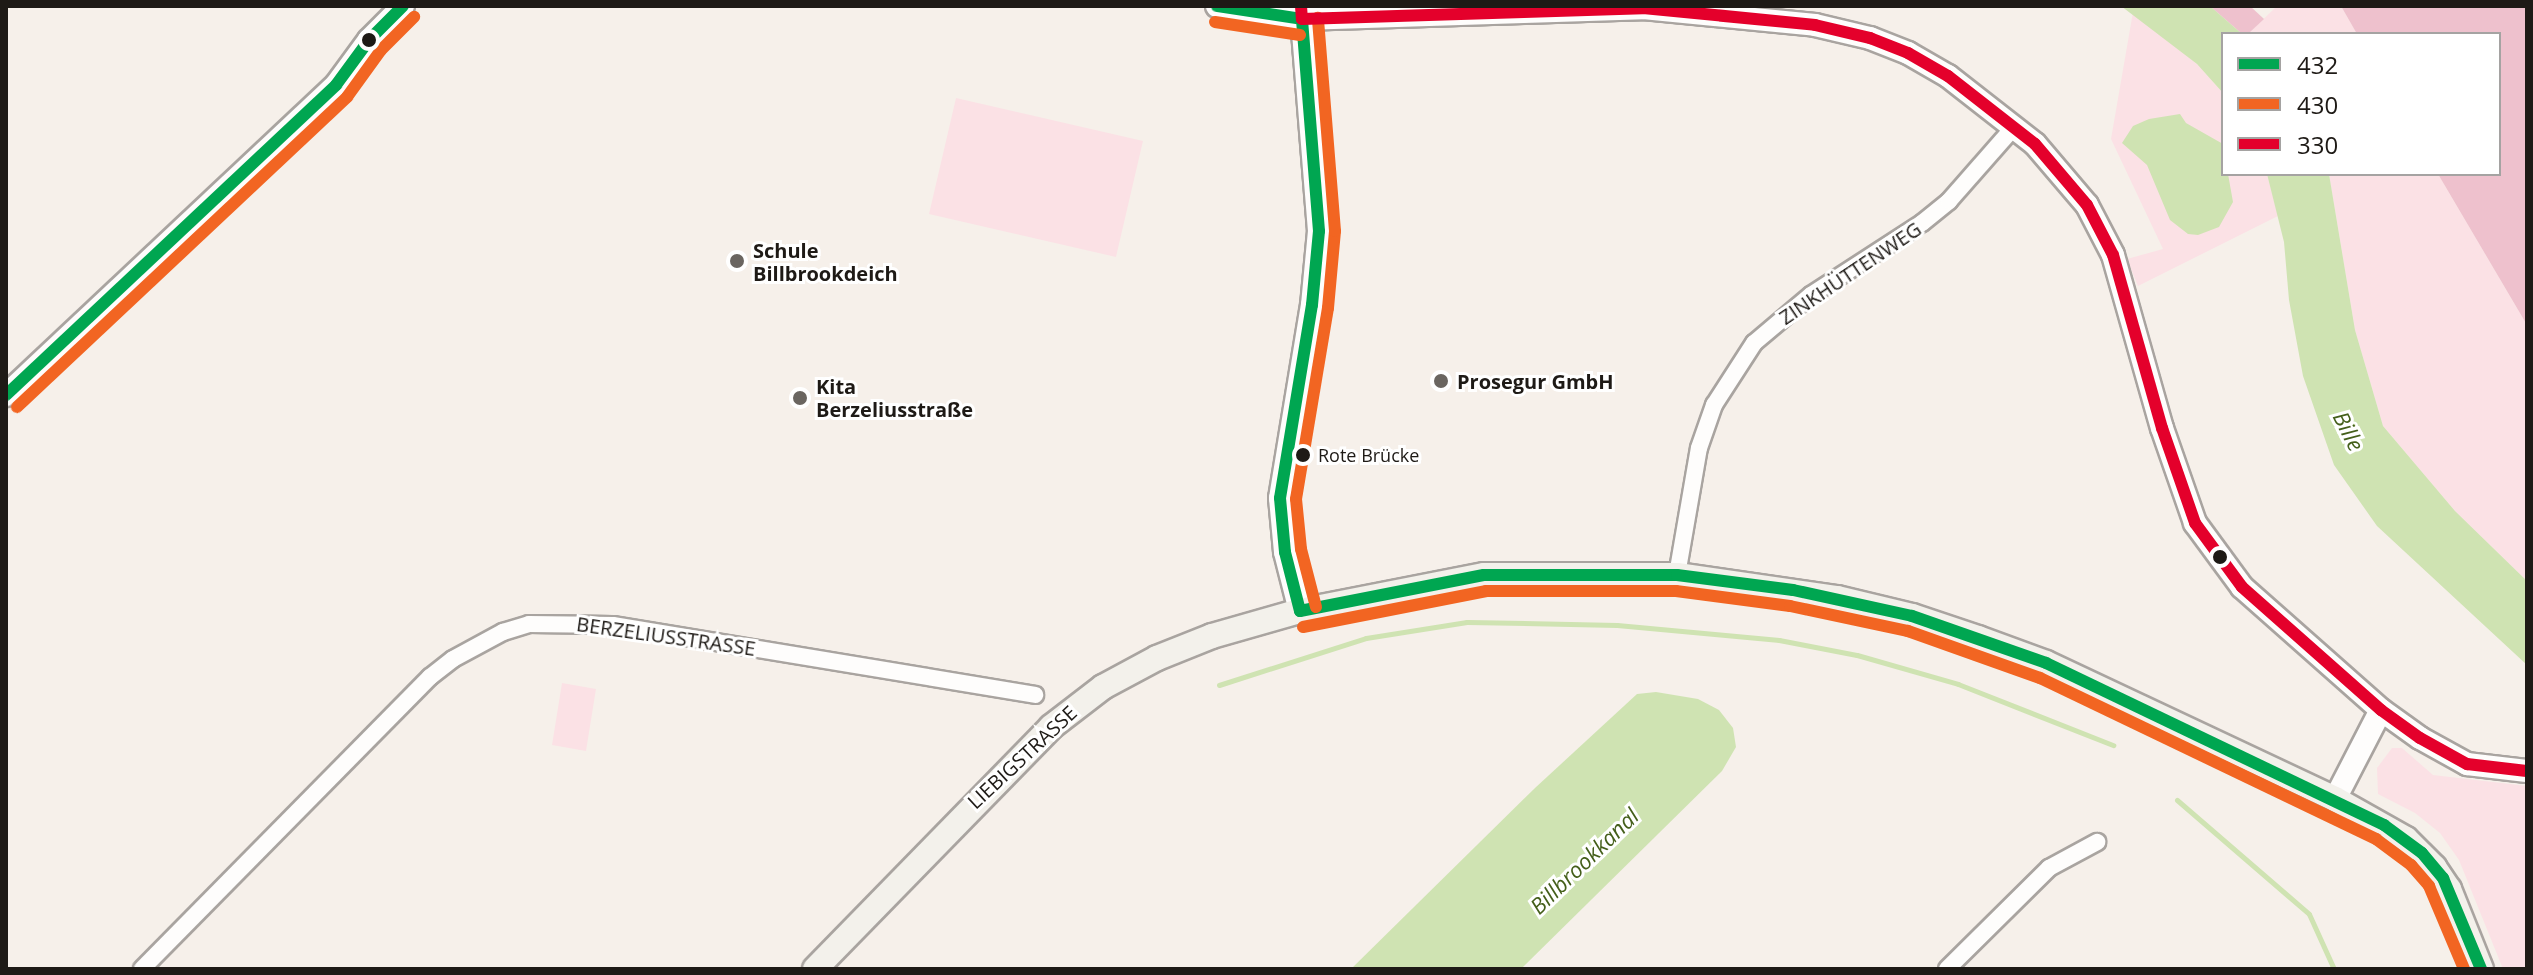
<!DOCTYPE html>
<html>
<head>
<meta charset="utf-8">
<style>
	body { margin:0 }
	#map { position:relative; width:2533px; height:975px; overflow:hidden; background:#f6f0ea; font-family:"Open Sans",sans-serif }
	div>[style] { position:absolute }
	.green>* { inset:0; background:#fbe1e5 }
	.forest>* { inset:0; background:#eec1cd }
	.water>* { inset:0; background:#cfe3b2 }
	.stream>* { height:5px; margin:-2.5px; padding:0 2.5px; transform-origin:2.5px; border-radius:2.5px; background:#cfe3b2 }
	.roads { filter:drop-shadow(2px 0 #a9a4a0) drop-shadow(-2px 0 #a9a4a0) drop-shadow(0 2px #a9a4a0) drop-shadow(0 -2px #a9a4a0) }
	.minor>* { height:16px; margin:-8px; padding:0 8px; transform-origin:8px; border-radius:8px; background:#fefdfc }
	.tertiary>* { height:22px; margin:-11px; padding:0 11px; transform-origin:11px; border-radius:11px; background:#fefdfc }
	.secondary>* { height:24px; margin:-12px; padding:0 12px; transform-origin:12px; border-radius:12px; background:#f3f1eb }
	.bus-1>* { height:12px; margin:-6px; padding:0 6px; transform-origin:6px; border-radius:6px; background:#00a651 }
	.bus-2>* { height:12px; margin:-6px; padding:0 6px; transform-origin:6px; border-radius:6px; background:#f26522 }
	.bus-3>* { height:12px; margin:-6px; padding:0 6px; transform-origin:6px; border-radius:6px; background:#e4002b }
	.dots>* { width:22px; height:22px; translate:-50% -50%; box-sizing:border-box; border:4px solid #fff; border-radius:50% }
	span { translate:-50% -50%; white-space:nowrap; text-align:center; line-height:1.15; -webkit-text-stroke:6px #fff; paint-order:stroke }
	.bus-label { font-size:18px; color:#1e1a16 }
	.left { translate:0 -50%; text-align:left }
	.poi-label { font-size:20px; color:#1e1a16; font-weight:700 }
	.street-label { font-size:20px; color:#1e1a16 }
	.water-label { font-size:22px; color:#445f1a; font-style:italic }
	.frame { position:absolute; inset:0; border:8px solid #1e1a16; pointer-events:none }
	.legend { position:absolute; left:2221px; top:32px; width:280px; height:144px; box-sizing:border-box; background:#fff; border:2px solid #a5a3a2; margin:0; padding:10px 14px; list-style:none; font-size:24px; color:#1e1a16 }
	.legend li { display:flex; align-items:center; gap:16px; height:40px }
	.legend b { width:40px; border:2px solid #a5a3a2 }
</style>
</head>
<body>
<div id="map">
	<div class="green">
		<i style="clip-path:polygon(2277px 6px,2341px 6px,2357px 34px,2248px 34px)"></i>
		<i style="clip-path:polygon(2133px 12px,2197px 64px,2223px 93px,2223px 174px,2267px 174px,2278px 216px,2138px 286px,2127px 259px,2163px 249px,2111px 139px)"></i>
		<i style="clip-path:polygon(956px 98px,1143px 141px,1116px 257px,929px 214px)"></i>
		<i style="clip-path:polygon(2329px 174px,2438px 174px,2527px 325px,2527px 581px,2455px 511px,2383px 426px,2355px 330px)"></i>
		<i style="clip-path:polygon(562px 683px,596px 689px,586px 751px,552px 745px)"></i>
		<i style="clip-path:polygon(2392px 748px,2402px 748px,2433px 775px,2527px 786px,2527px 969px,2503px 969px,2459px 860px,2440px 833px,2415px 813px,2378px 794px,2377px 768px)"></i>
	</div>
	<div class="forest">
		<i style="clip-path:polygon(2210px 6px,2250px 6px,2264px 19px,2248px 34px,2242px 34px)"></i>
		<i style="clip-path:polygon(2341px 6px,2527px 6px,2527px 325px,2438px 174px,2499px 174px,2499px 34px,2357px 34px)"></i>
	</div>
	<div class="water">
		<i style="clip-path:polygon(2121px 6px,2210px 6px,2242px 34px,2223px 34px,2223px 93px,2197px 64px)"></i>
		<i style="clip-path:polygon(2180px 114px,2186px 123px,2223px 144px,2223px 174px,2228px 174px,2233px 202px,2219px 227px,2198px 235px,2188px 234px,2170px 220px,2147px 165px,2122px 143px,2133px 126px,2149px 119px)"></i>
		<i style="clip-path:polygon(2267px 174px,2329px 174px,2355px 330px,2383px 426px,2455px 511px,2527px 581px,2527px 665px,2377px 526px,2334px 465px,2303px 376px,2289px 300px,2284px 242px)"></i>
		<i style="clip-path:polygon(1656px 692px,1698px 699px,1719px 710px,1733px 728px,1736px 747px,1722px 771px,1521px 969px,1351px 969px,1535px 788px,1637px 694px)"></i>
	</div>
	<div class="stream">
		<i style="left:1219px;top:685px;width:154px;rotate:-17.7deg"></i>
		<i style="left:1366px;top:638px;width:102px;rotate:-9deg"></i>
		<i style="left:1467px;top:622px;width:150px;rotate:1.1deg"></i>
		<i style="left:1617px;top:625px;width:163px;rotate:5.3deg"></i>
		<i style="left:1779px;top:640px;width:79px;rotate:10.9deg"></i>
		<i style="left:1857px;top:655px;width:105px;rotate:16deg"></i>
		<i style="left:1958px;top:684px;width:167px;rotate:21.5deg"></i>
		<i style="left:2177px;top:800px;width:174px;rotate:40.8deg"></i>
		<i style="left:2309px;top:914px;width:60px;rotate:65.6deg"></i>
	</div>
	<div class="roads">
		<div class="minor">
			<i style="left:1677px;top:575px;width:129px;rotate:-80.2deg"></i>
			<i style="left:1699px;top:448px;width:46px;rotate:-70.8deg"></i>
			<i style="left:1714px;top:405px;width:74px;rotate:-57.2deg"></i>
			<i style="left:1754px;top:343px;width:75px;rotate:-40.1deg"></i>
			<i style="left:1811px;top:295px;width:132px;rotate:-33deg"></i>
			<i style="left:1922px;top:223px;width:35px;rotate:-39deg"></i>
			<i style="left:1949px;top:201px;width:100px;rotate:-48.7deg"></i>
			<i style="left:142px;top:969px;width:410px;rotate:-45.4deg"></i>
			<i style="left:430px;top:677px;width:29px;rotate:-38deg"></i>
			<i style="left:453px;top:659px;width:57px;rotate:-28.4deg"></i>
			<i style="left:503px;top:632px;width:27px;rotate:-17deg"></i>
			<i style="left:529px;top:624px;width:84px;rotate:0.7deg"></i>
			<i style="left:613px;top:625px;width:428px;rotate:9.4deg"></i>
			<i style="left:1947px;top:969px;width:144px;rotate:-44.7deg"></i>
			<i style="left:2049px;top:868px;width:55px;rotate:-28.4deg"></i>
		</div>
		<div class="tertiary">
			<i style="left:1217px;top:6px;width:86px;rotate:8.7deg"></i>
			<i style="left:1302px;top:19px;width:341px;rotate:-1.8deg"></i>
			<i style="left:1643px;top:8px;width:173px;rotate:5.6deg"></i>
			<i style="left:1815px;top:25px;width:57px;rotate:13.3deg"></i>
			<i style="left:1870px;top:38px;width:41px;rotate:21.5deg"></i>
			<i style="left:1908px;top:53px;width:46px;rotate:29.9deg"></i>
			<i style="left:1948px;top:76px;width:110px;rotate:38deg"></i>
			<i style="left:2035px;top:144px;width:80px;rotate:49.6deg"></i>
			<i style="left:2087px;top:205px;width:56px;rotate:62.5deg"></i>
			<i style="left:2113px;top:255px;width:180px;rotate:74.2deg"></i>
			<i style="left:2162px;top:428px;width:101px;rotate:70.8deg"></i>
			<i style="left:2195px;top:523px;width:79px;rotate:53.7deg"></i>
			<i style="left:2242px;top:587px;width:186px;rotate:41.5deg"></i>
			<i style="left:2381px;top:710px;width:48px;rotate:35.7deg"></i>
			<i style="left:2420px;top:738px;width:54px;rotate:29deg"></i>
			<i style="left:2467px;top:764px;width:60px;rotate:6.7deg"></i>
			<i style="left:6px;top:395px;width:453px;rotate:-43.2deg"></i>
			<i style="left:336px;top:85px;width:56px;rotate:-53.7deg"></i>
			<i style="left:369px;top:40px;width:48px;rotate:-45deg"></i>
			<i style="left:1300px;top:611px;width:61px;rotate:-104.3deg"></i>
			<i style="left:1285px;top:552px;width:54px;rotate:-95.3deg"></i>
			<i style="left:1280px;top:498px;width:196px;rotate:-80.6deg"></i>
			<i style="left:1312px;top:305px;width:74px;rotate:-84.6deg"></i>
			<i style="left:1319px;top:231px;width:225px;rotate:-94.6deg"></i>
			<i style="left:2335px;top:799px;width:100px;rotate:-62.7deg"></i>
		</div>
		<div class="secondary">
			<i style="left:815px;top:969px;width:338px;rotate:-45.7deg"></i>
			<i style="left:1051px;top:727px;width:66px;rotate:-37.6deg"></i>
			<i style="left:1103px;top:687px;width:61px;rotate:-28.2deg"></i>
			<i style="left:1157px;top:658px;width:59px;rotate:-21.8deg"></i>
			<i style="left:1212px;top:636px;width:91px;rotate:-15.9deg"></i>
			<i style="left:1300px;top:611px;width:187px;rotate:-11.1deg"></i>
			<i style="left:1484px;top:575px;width:193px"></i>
			<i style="left:1677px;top:575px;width:162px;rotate:8.2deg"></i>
			<i style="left:1837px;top:598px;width:77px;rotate:13.5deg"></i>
			<i style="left:1912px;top:616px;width:70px;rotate:18.4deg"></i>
			<i style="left:1978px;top:638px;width:72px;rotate:20.2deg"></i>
			<i style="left:2046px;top:663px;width:319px;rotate:25.2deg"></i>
			<i style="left:2335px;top:799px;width:81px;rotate:29.4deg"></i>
			<i style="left:2406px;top:839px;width:40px;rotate:45deg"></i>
			<i style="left:2434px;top:867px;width:27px;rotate:56deg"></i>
			<i style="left:2449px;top:889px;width:86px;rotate:68.2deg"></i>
		</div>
	</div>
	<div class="bus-1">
		<i style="left:1217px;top:6px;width:86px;rotate:8.7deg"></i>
		<i style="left:6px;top:395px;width:453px;rotate:-43.2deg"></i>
		<i style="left:336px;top:85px;width:56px;rotate:-53.7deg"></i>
		<i style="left:369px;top:40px;width:48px;rotate:-45deg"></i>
		<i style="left:1300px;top:611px;width:187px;rotate:-11.1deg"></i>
		<i style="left:1484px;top:575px;width:193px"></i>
		<i style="left:1677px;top:575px;width:117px;rotate:7.4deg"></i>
		<i style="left:1793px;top:590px;width:122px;rotate:12.3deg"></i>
		<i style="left:1912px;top:616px;width:142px;rotate:19.3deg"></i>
		<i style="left:2046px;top:663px;width:375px;rotate:25.6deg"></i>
		<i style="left:2384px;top:825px;width:47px;rotate:36.4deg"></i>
		<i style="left:2422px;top:853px;width:33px;rotate:50deg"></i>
		<i style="left:2443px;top:878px;width:99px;rotate:67.3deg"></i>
		<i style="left:1300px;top:611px;width:61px;rotate:-104.3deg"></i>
		<i style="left:1285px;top:552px;width:54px;rotate:-95.3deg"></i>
		<i style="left:1280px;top:498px;width:196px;rotate:-80.6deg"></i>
		<i style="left:1312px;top:305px;width:74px;rotate:-84.6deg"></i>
		<i style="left:1319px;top:231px;width:213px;rotate:-94.6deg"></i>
	</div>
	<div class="bus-2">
		<i style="left:1215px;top:22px;width:86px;rotate:8.7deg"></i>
		<i style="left:17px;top:407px;width:453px;rotate:-43.2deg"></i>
		<i style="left:347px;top:97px;width:58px;rotate:-54.1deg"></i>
		<i style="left:381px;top:50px;width:47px;rotate:-45deg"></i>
		<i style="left:1316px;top:607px;width:60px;rotate:-104.5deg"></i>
		<i style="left:1301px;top:549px;width:50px;rotate:-95.7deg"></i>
		<i style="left:1296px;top:499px;width:194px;rotate:-80.5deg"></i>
		<i style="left:1328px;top:308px;width:77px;rotate:-84.8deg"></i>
		<i style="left:1335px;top:231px;width:214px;rotate:-94.6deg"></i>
		<i style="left:1303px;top:627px;width:187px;rotate:-11.1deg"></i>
		<i style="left:1486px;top:591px;width:190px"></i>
		<i style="left:1676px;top:591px;width:115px;rotate:7.5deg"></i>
		<i style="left:1790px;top:606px;width:121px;rotate:12deg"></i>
		<i style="left:1908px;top:631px;width:140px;rotate:19.6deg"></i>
		<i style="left:2040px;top:678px;width:373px;rotate:25.6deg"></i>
		<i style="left:2376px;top:839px;width:44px;rotate:36.6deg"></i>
		<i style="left:2411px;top:865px;width:28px;rotate:49deg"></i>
		<i style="left:2429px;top:886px;width:90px;rotate:67.1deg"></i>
	</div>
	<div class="bus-3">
		<i style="left:1301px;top:6px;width:13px;rotate:86deg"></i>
		<i style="left:1302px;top:19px;width:341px;rotate:-1.8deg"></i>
		<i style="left:1643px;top:8px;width:173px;rotate:5.6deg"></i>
		<i style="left:1815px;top:25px;width:57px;rotate:13.3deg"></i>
		<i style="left:1870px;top:38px;width:41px;rotate:21.5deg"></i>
		<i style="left:1908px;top:53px;width:46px;rotate:29.9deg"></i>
		<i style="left:1948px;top:76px;width:110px;rotate:38deg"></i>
		<i style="left:2035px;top:144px;width:80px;rotate:49.6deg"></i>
		<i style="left:2087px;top:205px;width:56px;rotate:62.5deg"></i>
		<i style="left:2113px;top:255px;width:180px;rotate:74.2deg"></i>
		<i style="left:2162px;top:428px;width:101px;rotate:70.8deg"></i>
		<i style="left:2195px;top:523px;width:79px;rotate:53.7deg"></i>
		<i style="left:2242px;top:587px;width:186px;rotate:41.5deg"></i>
		<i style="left:2381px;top:710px;width:48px;rotate:35.7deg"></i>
		<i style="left:2420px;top:738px;width:54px;rotate:29deg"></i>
		<i style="left:2467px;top:764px;width:60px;rotate:6.7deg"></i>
	</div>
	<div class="dots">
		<i style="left:369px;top:40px;background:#1e1a16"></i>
		<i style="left:737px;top:261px;background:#6a6560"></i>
		<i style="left:1441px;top:381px;background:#6a6560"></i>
		<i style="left:800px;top:398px;background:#6a6560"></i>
		<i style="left:1303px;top:455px;background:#1e1a16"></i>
		<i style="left:2220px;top:557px;background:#1e1a16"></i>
	</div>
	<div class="bus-label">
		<span class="left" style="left:1318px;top:455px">Rote Brücke</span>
	</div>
	<div class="poi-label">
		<span class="left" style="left:753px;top:262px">Schule<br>Billbrookdeich</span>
		<span class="left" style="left:1457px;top:381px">Prosegur GmbH</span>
		<span class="left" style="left:816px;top:398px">Kita<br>Berzeliusstraße</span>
	</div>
	<div class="street-label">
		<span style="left:1850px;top:273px;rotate:-34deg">ZINKHÜTTENWEG</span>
		<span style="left:666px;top:636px;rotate:8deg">BERZELIUSSTRASSE</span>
		<span style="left:1022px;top:757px;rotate:-43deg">LIEBIGSTRASSE</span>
	</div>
	<div class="water-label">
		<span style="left:2349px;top:431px;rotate:63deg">Bille</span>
		<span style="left:1584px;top:861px;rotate:-44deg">Billbrookkanal</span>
	</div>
	<div class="frame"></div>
	<ul class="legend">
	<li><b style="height:10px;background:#00a651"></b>432</li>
	<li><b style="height:10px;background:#f26522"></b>430</li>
	<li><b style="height:10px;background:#e4002b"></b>330</li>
	</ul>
</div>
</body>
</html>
